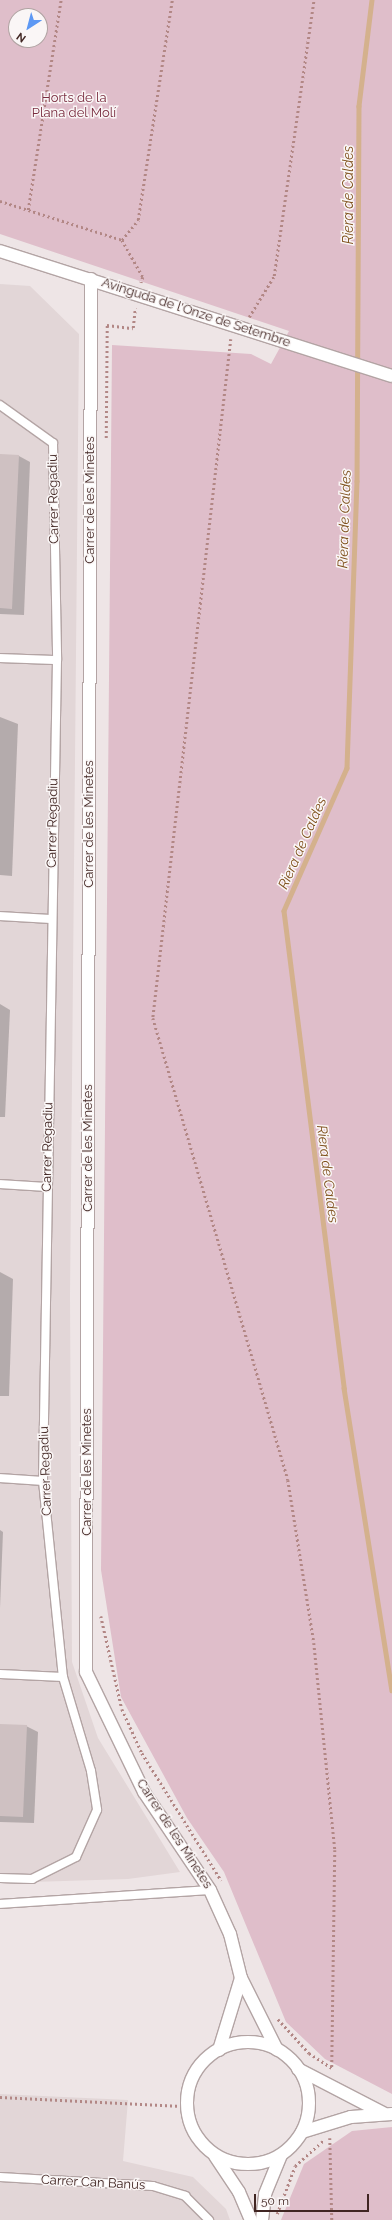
<!DOCTYPE html>
<html>
<head>
<meta charset="utf-8">
<style>
	body { margin:0 }
	#map { position:relative; width:392px; height:2220px; overflow:hidden; background:#eee5e6; font-family:Raleway,sans-serif }
	div>[style] { position:absolute }
	.built>* { inset:0; background:#e2d6d7 }
	.green>* { inset:0; background:#dfbeca }
	.shadow>* { inset:0; background:#0003 }
	.stream>* { height:4.5px; margin:-2.25px; padding:0 2.25px; transform-origin:2.25px; border-radius:2.25px; background:#d4b18d }
	.building>* { inset:0; background:#cfc1c2 }
	.path>* { height:2.5px; margin-top:-1.25px; transform-origin:0; background:repeating-linear-gradient(90deg,#b28785 0 2px,transparent 0 5px) }
	.roads { filter:drop-shadow(1px 0 #b3a4a4) drop-shadow(-1px 0 #b3a4a4) drop-shadow(0 1px #b3a4a4) drop-shadow(0 -1px #b3a4a4) }
	.lane>* { height:8px; margin:-4px; padding:0 4px; transform-origin:4px; border-radius:4px; background:#fff }
	.street>* { height:12px; margin:-6px; padding:0 6px; transform-origin:6px; border-radius:6px; background:#fff }
	.street>.ring { margin:-6px; padding:0; box-sizing:content-box; background:none; border:12px solid #fff; border-radius:50% }
	.secondary>* { height:12px; margin:-6px; padding:0 6px; transform-origin:6px; border-radius:6px; background:#fff }
	span { translate:-50% -50%; white-space:nowrap; text-align:center; line-height:1.15; -webkit-text-stroke:3px #faf6f6; paint-order:stroke }
	.park-label { font-size:13px; color:#792c3f }
	.street-label { font-size:13px; color:#412623 }
	.water-label { font-size:14px; color:#7f501c; font-style:italic }
	.north { position:absolute; left:8px; top:8px; width:40px; height:40px; box-sizing:border-box; background:#faf6f6; border:1px solid #b0a3a2; border-radius:50%; rotate:216deg; font-size:11px; font-weight:700; line-height:16px; text-align:center; color:#412623 }
	.north::after { content:''; display:block; margin:auto; width:14px; height:18px; background:#5d98f4; clip-path:polygon(50% 0,100% 100%,50% 72%,0 100%) }
	.scale { position:absolute; left:254px; top:2194px; width:115px; height:18px; box-sizing:border-box; border:2px solid #412623; border-top:0; padding-left:5px; font-size:12px; line-height:14px; white-space:nowrap; color:#412623; -webkit-text-stroke:3px #faf6f6; paint-order:stroke }
</style>
</head>
<body>
<div id="map">
	<div class="built">
		<i style="clip-path:polygon(0 284px,30px 286px,79px 334px,70px 1296px,72px 1662px,98px 1738px,180px 1872px,128px 1879px,0 1883px)"></i>
		<i style="clip-path:polygon(0 2094px,128px 2100px,123px 2161px,193px 2177px,226px 2209px,230px 2220px,0 2220px)"></i>
	</div>
	<div class="green">
		<i style="clip-path:polygon(evenodd,0 0,392px 0,392px 2094px,325px 2059px,286px 2022px,224px 1872px,187px 1818px,121px 1697px,101px 1570px,112px 345px,251px 354px,271px 364px,289px 331px,0 234px,0 0,16px 16px,40px 16px,40px 40px,16px 40px,16px 16px)"></i>
		<i style="clip-path:polygon(392px 2127px,392px 2220px,281px 2220px,304px 2164px,352px 2131px)"></i>
	</div>
	<div class="shadow">
		<i style="clip-path:polygon(0 455px,19px 456px,30px 462px,24px 615px,0 614px)"></i>
		<i style="clip-path:polygon(0 717px,18px 724px,12px 876px,0 875px)"></i>
		<i style="clip-path:polygon(0 1004px,10px 1010px,5px 1117px,0 1117px)"></i>
		<i style="clip-path:polygon(0 1272px,13px 1279px,9px 1396px,0 1396px)"></i>
		<i style="clip-path:polygon(0 1530px,3px 1532px,0 1608px)"></i>
		<i style="clip-path:polygon(0 1725px,26px 1726px,38px 1732px,34px 1823px,0 1822px)"></i>
	</div>
	<div class="stream">
		<i style="left:372px;top:0;width:107px;rotate:97deg"></i>
		<i style="left:359px;top:106px;width:375px;rotate:90.3deg"></i>
		<i style="left:357px;top:481px;width:287px;rotate:92deg"></i>
		<i style="left:347px;top:768px;width:156px;rotate:113.8deg"></i>
		<i style="left:284px;top:911px;width:481px;rotate:82.8deg"></i>
		<i style="left:344px;top:1388px;width:306px;rotate:81deg"></i>
	</div>
	<div class="building">
		<i style="clip-path:polygon(0 454px,19px 455px,12px 609px,0 608px)"></i>
		<i style="clip-path:polygon(0 1724px,27px 1725px,23px 1817px,0 1816px)"></i>
	</div>
	<div class="path">
		<i style="left:0;top:201px;width:128px;rotate:17.7deg"></i>
		<i style="left:122px;top:240px;width:43px;rotate:60.4deg"></i>
		<i style="left:143px;top:277px;width:6px;rotate:108deg"></i>
		<i style="left:28px;top:210px;width:213px;rotate:-81.1deg"></i>
		<i style="left:122px;top:240px;width:26px;rotate:-51deg"></i>
		<i style="left:138px;top:220px;width:223px;rotate:-81.2deg"></i>
		<i style="left:249px;top:317px;width:48px;rotate:-58.6deg"></i>
		<i style="left:274px;top:276px;width:279px;rotate:-81.8deg"></i>
		<i style="left:231px;top:339px;width:683px;rotate:96.55deg"></i>
		<i style="left:153px;top:1018px;width:481px;rotate:73.7deg"></i>
		<i style="left:288px;top:1480px;width:165px;rotate:80.9deg"></i>
		<i style="left:314px;top:1643px;width:208px;rotate:84.2deg"></i>
		<i style="left:335px;top:1850px;width:219px;rotate:90.8deg"></i>
		<i style="left:106px;top:438px;width:113px;rotate:-89.5deg"></i>
		<i style="left:107px;top:325px;width:26px;rotate:7deg"></i>
		<i style="left:133px;top:328px;width:20px;rotate:-84deg"></i>
		<i style="left:101px;top:1616px;width:95px;rotate:77.3deg"></i>
		<i style="left:122px;top:1709px;width:48px;rotate:65.6deg"></i>
		<i style="left:142px;top:1753px;width:150px;rotate:58.1deg"></i>
		<i style="left:278px;top:2019px;width:46px;rotate:47.6deg"></i>
		<i style="left:309px;top:2053px;width:27px;rotate:33deg"></i>
		<i style="left:0;top:2097px;width:187px;rotate:2.8deg"></i>
		<i style="left:330px;top:2138px;width:82px;rotate:88.6deg"></i>
		<i style="left:277px;top:2214px;width:51px;rotate:-69.4deg"></i>
		<i style="left:295px;top:2166px;width:38px;rotate:-42deg"></i>
	</div>
	<div class="roads">
		<div class="lane">
			<i style="left:0;top:405px;width:65px;rotate:35.6deg"></i>
			<i style="left:53px;top:443px;width:217px;rotate:88.9deg"></i>
			<i style="left:57px;top:660px;width:821px;rotate:90.98deg"></i>
			<i style="left:43px;top:1481px;width:197px;rotate:84.2deg"></i>
			<i style="left:63px;top:1677px;width:98px;rotate:73.4deg"></i>
			<i style="left:91px;top:1771px;width:39px;rotate:81deg"></i>
			<i style="left:97px;top:1810px;width:51px;rotate:114.1deg"></i>
			<i style="left:76px;top:1857px;width:49px;rotate:153.4deg"></i>
			<i style="left:32px;top:1879px;width:32px;rotate:-178deg"></i>
			<i style="left:0;top:658px;width:57px;rotate:2deg"></i>
			<i style="left:0;top:916px;width:51px;rotate:3.4deg"></i>
			<i style="left:0;top:1184px;width:47px;rotate:3.7deg"></i>
			<i style="left:0;top:1478px;width:43px;rotate:4deg"></i>
			<i style="left:0;top:1674px;width:63px;rotate:2.7deg"></i>
			<i style="left:0;top:1904px;width:210px;rotate:-3.8deg"></i>
			<i style="left:0;top:2177px;width:153px;rotate:3.4deg"></i>
			<i style="left:153px;top:2186px;width:34px;rotate:17deg"></i>
			<i style="left:185px;top:2196px;width:34px;rotate:45deg"></i>
		</div>
		<div class="street">
			<i style="left:91px;top:279px;width:1393px;rotate:90.21deg"></i>
			<i style="left:86px;top:1672px;width:133px;rotate:64.2deg"></i>
			<i style="left:144px;top:1792px;width:118px;rotate:56deg"></i>
			<i style="left:210px;top:1890px;width:48px;rotate:65.6deg"></i>
			<i style="left:230px;top:1934px;width:45px;rotate:76deg"></i>
			<i style="left:241px;top:1978px;width:80px;rotate:63.4deg"></i>
			<i class="ring" style="left:187px;top:2042px;width:110px;height:110px"></i>
			<i style="left:219px;top:2050px;width:75px;rotate:-73deg"></i>
			<i style="left:215px;top:2156px;width:43px;rotate:56.3deg"></i>
			<i style="left:239px;top:2192px;width:30px;rotate:67deg"></i>
			<i style="left:262px;top:2220px;width:26px;rotate:-83deg"></i>
			<i style="left:265px;top:2194px;width:42px;rotate:-67.7deg"></i>
		</div>
		<div class="secondary">
			<i style="left:0;top:251px;width:411px;rotate:17.7deg"></i>
			<i style="left:298px;top:2069px;width:96px;rotate:27.4deg"></i>
			<i style="left:302px;top:2132px;width:51px;rotate:-17deg"></i>
			<i style="left:351px;top:2117px;width:41px;rotate:-4.2deg"></i>
		</div>
	</div>
	<div class="park-label">
		<span style="left:74px;top:106px">Horts de la<br>Plana del Molí</span>
	</div>
	<div class="street-label">
		<span style="left:196px;top:313px;rotate:18deg">Avinguda de l'Onze de Setembre</span>
		<span style="left:54px;top:499px;rotate:-91deg">Carrer Regadiu</span>
		<span style="left:90px;top:500px;rotate:-90deg">Carrer de les Minetes</span>
		<span style="left:53px;top:823px;rotate:-89deg">Carrer Regadiu</span>
		<span style="left:89px;top:824px;rotate:-90deg">Carrer de les Minetes</span>
		<span style="left:48px;top:1147px;rotate:-89deg">Carrer Regadiu</span>
		<span style="left:88px;top:1148px;rotate:-90deg">Carrer de les Minetes</span>
		<span style="left:46px;top:1471px;rotate:-92deg">Carrer Regadiu</span>
		<span style="left:87px;top:1472px;rotate:-90deg">Carrer de les Minetes</span>
		<span style="left:174px;top:1834px;rotate:57deg">Carrer de les Minetes</span>
		<span style="left:93px;top:2183px;rotate:3deg">Carrer Can Banús</span>
	</div>
	<div class="water-label">
		<span style="left:348px;top:195px;rotate:-90deg">Riera de Caldes</span>
		<span style="left:344px;top:519px;rotate:-88deg">Riera de Caldes</span>
		<span style="left:302px;top:843px;rotate:-66deg">Riera de Caldes</span>
		<span style="left:328px;top:1174px;rotate:83deg">Riera de Caldes</span>
	</div>
	<div class="north">N</div>
	<div class="scale">50 m</div>
</div>
</body>
</html>
